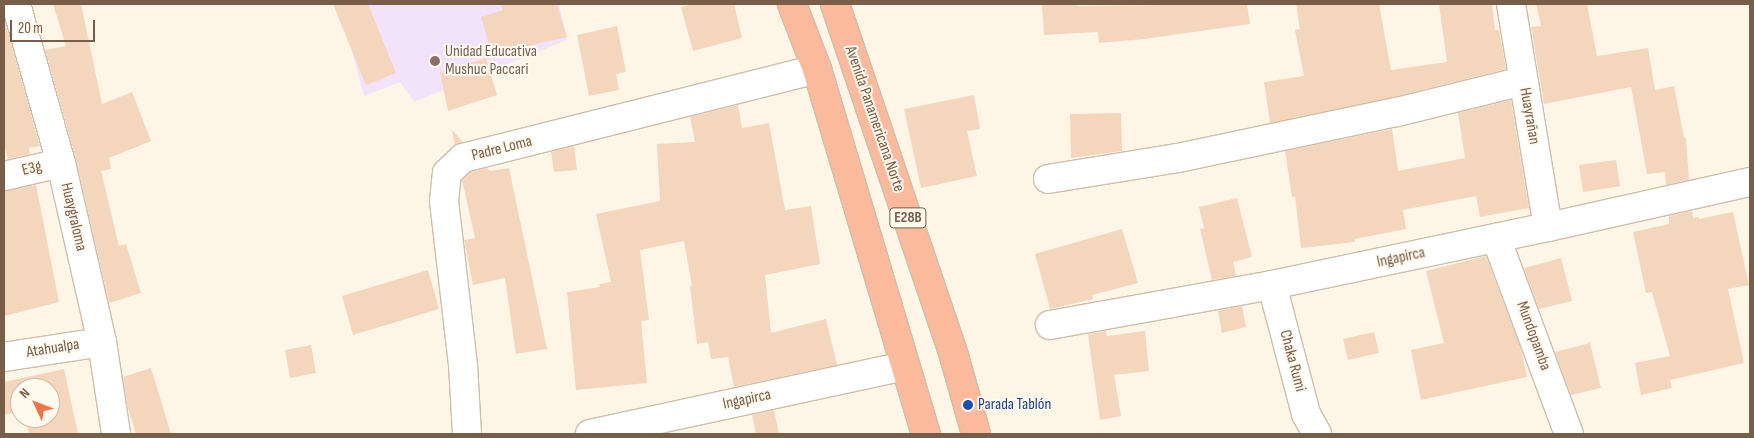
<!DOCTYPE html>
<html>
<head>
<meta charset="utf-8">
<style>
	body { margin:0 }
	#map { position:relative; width:1754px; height:438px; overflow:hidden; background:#fdf6e7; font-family:"Sofia Sans Condensed",sans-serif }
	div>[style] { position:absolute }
	.education>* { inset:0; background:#f3e3fa }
	.building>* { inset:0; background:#f4d6bd }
	.roads { filter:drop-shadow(1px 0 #d0beab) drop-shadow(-1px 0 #d0beab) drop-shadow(0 1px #d0beab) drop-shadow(0 -1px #d0beab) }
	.minor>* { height:28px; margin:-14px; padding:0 14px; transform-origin:14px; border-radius:14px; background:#fff }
	.highway>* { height:28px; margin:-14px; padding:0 14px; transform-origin:14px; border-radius:14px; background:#faba9b }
	.dots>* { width:14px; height:14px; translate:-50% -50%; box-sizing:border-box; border:2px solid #fff9ee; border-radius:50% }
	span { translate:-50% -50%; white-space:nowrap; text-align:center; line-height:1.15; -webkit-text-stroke:4px #fff9ee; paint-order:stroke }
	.shield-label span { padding:1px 4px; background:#fff9ee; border:1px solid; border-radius:4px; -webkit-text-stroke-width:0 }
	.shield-label { font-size:15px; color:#785d49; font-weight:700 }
	.education-label { font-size:16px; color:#785e54 }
	.left { translate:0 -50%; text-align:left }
	.street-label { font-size:16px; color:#785d49 }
	.transit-label { font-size:16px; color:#164399 }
	.frame { position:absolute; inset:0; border:5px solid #785d49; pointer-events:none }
	.north { position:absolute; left:10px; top:378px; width:50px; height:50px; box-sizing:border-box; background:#fff9ee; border:1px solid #c9bbac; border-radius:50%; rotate:313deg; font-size:14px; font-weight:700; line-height:20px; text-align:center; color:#785d49 }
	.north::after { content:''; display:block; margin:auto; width:18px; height:22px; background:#ec7647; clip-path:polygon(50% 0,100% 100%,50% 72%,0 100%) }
	.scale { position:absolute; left:10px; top:20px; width:85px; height:22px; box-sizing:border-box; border:2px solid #785d49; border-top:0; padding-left:6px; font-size:15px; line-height:18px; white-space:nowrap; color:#785d49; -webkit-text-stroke:4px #fff9ee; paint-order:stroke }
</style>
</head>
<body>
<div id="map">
	<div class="education">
		<i style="clip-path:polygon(339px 4px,559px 4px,567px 40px,414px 102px,400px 82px,364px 96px)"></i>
	</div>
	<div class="building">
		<i style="clip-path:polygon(53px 4px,81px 4px,102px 104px,132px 92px,151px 141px,109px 158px,111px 169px,101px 171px,119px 246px,126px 244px,141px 293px,109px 303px,76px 159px,45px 50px,66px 46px)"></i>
		<i style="clip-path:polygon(333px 4px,368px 4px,396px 73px,366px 85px)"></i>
		<i style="clip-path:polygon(501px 4px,557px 4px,567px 37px,492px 54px,481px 17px,503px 10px)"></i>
		<i style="clip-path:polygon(693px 4px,734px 4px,742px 38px,693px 51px,681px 7px)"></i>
		<i style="clip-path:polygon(1042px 4px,1077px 4px,1077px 6px,1247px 4px,1250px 24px,1144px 39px,1099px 43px,1098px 32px,1044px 35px)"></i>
		<i style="clip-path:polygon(1296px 4px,1379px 4px,1391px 70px,1447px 62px,1439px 4px,1492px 4px,1495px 30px,1499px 30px,1506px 69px,1394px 97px,1270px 123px,1264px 82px,1304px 76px,1295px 30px,1300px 29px)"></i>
		<i style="clip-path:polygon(1536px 4px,1587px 4px,1597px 56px,1648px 48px,1655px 90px,1674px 86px,1684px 138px,1686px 138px,1689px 180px,1666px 185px,1665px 172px,1647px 174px,1631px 87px,1544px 104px,1531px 27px,1541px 26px)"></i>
		<i style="clip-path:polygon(4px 18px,40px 146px,29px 148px,30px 154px,8px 159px,4px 146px)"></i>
		<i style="clip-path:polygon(617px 26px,626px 72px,616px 74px,619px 90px,589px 96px,577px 35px)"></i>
		<i style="clip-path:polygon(486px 58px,497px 95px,448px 111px,440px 72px)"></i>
		<i style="clip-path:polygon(974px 95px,980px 129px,967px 131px,977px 176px,921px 188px,904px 109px)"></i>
		<i style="clip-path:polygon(1511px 100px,1529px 208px,1480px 217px,1476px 196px,1403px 210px,1406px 229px,1355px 239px,1355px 242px,1301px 248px,1295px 196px,1292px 197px,1285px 151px,1392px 129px,1398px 171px,1465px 158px,1458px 113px)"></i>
		<i style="clip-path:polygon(738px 105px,742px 128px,769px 123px,785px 210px,811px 206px,820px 264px,765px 275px,771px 333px,826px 319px,837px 365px,734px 387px,728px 357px,711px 359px,708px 342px,697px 344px,690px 286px,692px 286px,684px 241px,640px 250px,649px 320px,641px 321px,647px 383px,576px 390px,567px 292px,600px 287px,599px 284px,611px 282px,596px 214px,660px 201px,657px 144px,695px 142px,690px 117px)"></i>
		<i style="clip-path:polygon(1121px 113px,1122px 151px,1071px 158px,1070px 114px)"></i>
		<i style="clip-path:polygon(452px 130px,463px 142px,455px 145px)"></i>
		<i style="clip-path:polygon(574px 146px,577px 170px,554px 172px,551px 152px)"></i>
		<i style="clip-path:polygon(1616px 160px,1620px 186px,1583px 192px,1579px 165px)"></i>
		<i style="clip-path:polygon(487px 168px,490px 171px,509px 168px,547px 349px,516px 354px,505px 278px,473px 285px,464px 240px,475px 238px,462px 180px,471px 172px)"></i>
		<i style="clip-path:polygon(36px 185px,59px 302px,4px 316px,4px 191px)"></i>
		<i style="clip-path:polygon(1237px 198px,1252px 257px,1233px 262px,1236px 276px,1212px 280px,1200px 229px,1204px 228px,1199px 207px)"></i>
		<i style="clip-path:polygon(1692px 211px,1693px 218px,1699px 217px,1699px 219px,1733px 212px,1749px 285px,1728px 289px,1744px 363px,1670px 380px,1672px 388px,1641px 395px,1635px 363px,1670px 356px,1652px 292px,1646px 293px,1633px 232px,1669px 224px,1669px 216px)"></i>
		<i style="clip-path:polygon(1122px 229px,1138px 283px,1092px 295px,1093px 299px,1050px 309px,1035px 254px)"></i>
		<i style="clip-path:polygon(1486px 256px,1521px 349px,1527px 377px,1421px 400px,1411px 350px,1444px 343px,1426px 271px)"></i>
		<i style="clip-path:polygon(1561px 258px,1572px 301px,1539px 309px,1524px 268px)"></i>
		<i style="clip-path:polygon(428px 270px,439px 309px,353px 335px,342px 296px)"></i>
		<i style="clip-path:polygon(1242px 306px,1246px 327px,1222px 333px,1218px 311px)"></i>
		<i style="clip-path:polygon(1106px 331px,1107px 336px,1145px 331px,1149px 371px,1114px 375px,1121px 416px,1100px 420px,1088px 334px)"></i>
		<i style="clip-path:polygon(1374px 332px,1379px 353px,1348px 360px,1343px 339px)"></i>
		<i style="clip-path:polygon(1590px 343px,1601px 388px,1571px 395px,1555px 352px)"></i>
		<i style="clip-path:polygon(311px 345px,316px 373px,290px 378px,285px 350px)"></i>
		<i style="clip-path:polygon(151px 368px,171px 434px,136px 434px,128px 408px,123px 377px)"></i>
		<i style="clip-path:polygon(64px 369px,78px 434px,29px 434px,25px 418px,50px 418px,50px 388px,20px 388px,20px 411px,4px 415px,4px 382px)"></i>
		<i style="clip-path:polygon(774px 410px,779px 434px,756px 434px,752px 415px)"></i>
	</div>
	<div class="roads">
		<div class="minor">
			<i style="left:16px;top:4px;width:165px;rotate:74.2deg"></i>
			<i style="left:61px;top:163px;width:184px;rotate:77.1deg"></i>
			<i style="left:102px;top:342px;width:93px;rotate:81.3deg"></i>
			<i style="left:1511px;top:4px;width:226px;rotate:80.6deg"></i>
			<i style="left:4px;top:176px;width:58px;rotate:-12.8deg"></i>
			<i style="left:1048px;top:179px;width:132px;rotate:-9.2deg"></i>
			<i style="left:1178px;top:158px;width:224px;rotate:-11.9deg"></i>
			<i style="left:1397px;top:112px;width:130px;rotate:-13.8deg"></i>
			<i style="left:1496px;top:238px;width:209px;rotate:69.6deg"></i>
			<i style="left:1272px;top:285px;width:133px;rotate:75.2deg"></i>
			<i style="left:1306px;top:414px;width:23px;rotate:61deg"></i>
			<i style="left:1050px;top:325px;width:226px;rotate:-10.2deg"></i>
			<i style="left:1272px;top:285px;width:282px;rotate:-11.9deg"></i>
			<i style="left:1548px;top:227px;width:207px;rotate:-12.6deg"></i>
			<i style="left:4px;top:357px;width:99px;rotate:-8.7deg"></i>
			<i style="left:467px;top:434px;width:69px;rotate:-93.3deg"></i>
			<i style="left:463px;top:365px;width:165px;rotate:-96.6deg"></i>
			<i style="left:444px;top:201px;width:28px;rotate:-84deg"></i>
			<i style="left:447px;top:173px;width:22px;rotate:-43deg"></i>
			<i style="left:463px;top:158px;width:365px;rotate:-14.1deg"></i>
			<i style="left:590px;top:434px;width:321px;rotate:-12.2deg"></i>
		</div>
		<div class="highway">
			<i style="left:792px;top:4px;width:70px;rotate:69deg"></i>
			<i style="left:817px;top:69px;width:381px;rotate:73.4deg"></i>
			<i style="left:835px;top:4px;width:372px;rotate:71.3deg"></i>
			<i style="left:954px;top:356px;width:81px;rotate:74.2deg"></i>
		</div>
	</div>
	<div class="dots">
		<i style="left:435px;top:61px;background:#8d6e63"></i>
		<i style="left:968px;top:405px;background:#1a4fb4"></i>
	</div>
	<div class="shield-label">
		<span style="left:908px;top:218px">E28B</span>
	</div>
	<div class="education-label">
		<span class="left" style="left:445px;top:61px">Unidad Educativa<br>Mushuc Paccari</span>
	</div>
	<div class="street-label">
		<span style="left:1529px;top:116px;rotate:80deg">Huayrañan</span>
		<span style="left:874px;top:119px;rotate:71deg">Avenida Panamericana Norte</span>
		<span style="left:502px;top:149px;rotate:-14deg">Padre Loma</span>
		<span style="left:32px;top:169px;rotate:-14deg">E3g</span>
		<span style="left:73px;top:217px;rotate:77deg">Huaygraloma</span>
		<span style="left:1401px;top:258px;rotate:-12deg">Ingapirca</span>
		<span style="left:1533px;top:336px;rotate:70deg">Mundopamba</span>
		<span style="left:53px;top:349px;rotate:-9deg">Atahualpa</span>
		<span style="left:1292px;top:361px;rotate:75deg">Chaka Rumi</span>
		<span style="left:747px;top:400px;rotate:-12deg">Ingapirca</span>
	</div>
	<div class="transit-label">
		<span class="left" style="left:978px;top:405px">Parada Tablón</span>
	</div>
	<div class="frame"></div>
	<div class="north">N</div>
	<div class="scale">20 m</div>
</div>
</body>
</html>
